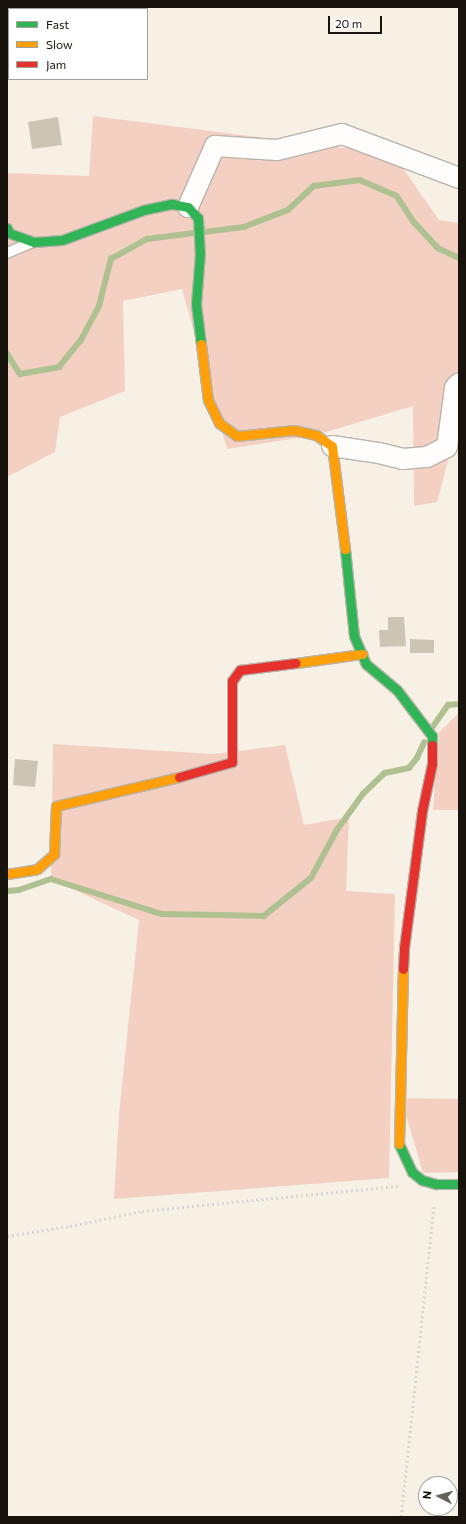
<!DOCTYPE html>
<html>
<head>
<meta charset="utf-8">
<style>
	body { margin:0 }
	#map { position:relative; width:466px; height:1524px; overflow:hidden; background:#f6f0e5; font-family:Commissioner,sans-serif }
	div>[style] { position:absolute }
	.green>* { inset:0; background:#f4d0c3 }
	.stream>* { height:5.5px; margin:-2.75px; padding:0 2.75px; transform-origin:2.75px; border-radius:2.75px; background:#afc190 }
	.building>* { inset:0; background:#cac6b3 }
	.path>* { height:2.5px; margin-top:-1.25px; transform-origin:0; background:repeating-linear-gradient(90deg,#d7d6d2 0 2px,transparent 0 5px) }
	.roads { filter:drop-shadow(1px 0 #b8b3ab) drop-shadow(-1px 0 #b8b3ab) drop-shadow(0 1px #b8b3ab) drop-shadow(0 -1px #b8b3ab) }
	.lane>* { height:10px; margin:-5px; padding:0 5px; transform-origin:5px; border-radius:5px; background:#fefdfb }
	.street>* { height:20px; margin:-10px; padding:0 10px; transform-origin:10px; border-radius:10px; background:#fefdfb }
	.fast>* { height:9px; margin:-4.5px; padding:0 4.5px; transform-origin:4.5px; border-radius:4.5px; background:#30b455 }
	.slow>* { height:9px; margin:-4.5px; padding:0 4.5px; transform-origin:4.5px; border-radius:4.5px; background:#ff9f0a }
	.jam>* { height:9px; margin:-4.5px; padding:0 4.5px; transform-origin:4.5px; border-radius:4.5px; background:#e5322d }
	span { translate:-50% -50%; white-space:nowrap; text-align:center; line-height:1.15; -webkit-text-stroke:3.5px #fff; paint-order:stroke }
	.frame { position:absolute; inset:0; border:8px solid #18140d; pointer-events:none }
	.legend { position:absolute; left:8px; top:8px; width:140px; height:72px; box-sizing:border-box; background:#fff; border:1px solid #a3a19e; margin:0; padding:5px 7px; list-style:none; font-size:12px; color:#18140d }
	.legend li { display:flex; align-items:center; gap:8px; height:20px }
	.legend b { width:20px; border:1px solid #a3a19e }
	.north { position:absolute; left:418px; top:1476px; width:40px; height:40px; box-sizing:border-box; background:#fff; border:1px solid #a3a19e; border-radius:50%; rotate:276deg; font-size:11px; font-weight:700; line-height:16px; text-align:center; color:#18140d }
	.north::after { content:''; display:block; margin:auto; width:14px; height:18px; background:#666159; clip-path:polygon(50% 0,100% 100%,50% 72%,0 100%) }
	.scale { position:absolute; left:328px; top:16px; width:54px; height:18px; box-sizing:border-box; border:2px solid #18140d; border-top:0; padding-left:5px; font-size:12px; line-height:14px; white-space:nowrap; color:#18140d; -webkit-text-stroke:3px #fff; paint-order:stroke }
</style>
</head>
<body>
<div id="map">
	<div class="green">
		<i style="clip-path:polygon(93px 116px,393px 154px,439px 220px,459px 223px,459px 420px,437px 502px,414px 506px,413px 406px,316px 435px,227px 449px,182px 289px,123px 301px,125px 391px,60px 417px,55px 452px,7px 477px,7px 173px,89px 176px)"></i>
		<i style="clip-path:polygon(459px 713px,459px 810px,433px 810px,439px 732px)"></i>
		<i style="clip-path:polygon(53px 744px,214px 754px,285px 745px,304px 825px,349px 817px,346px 891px,395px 894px,389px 1178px,114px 1199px,119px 1114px,139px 920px,51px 879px)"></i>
		<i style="clip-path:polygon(401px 1098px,459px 1099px,459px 1172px,423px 1173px)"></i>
	</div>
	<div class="stream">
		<i style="left:204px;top:232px;width:40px;rotate:-7.1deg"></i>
		<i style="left:244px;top:227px;width:47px;rotate:-21.1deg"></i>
		<i style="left:288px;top:210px;width:35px;rotate:-43deg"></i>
		<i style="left:314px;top:186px;width:46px;rotate:-7.4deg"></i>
		<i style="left:360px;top:180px;width:40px;rotate:23.4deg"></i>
		<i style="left:397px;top:196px;width:30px;rotate:57deg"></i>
		<i style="left:413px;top:221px;width:37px;rotate:47deg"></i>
		<i style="left:438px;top:248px;width:23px;rotate:25deg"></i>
		<i style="left:7px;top:353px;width:25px;rotate:58deg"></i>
		<i style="left:20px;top:374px;width:40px;rotate:-10deg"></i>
		<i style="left:59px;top:367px;width:35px;rotate:-51deg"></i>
		<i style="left:81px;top:340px;width:38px;rotate:-62deg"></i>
		<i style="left:99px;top:306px;width:49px;rotate:-75.7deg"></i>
		<i style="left:111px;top:259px;width:41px;rotate:-29.1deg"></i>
		<i style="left:147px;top:239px;width:47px;rotate:-7.3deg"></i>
		<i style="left:432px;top:728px;width:28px;rotate:-55deg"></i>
		<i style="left:448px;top:705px;width:11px;rotate:-5deg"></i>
		<i style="left:7px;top:891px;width:12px;rotate:-5deg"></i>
		<i style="left:19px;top:890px;width:34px;rotate:-19deg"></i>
		<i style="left:51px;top:879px;width:116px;rotate:17.5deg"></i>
		<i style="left:162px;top:914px;width:102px;rotate:1.1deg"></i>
		<i style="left:264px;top:916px;width:60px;rotate:-39deg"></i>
		<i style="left:311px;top:878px;width:55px;rotate:-61.6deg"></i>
		<i style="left:337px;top:830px;width:44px;rotate:-54.2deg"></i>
		<i style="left:363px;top:794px;width:30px;rotate:-44deg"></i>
		<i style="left:385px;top:773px;width:25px;rotate:-12deg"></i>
		<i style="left:409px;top:768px;width:13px;rotate:-51deg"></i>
		<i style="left:417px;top:758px;width:17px;rotate:-65deg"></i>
	</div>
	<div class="building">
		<i style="clip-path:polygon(58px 117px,62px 145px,32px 149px,28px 122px)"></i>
		<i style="clip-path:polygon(388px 617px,404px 617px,406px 646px,380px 647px,379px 630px,388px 630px)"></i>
		<i style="clip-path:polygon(410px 639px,434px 640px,434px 653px,410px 653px)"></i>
		<i style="clip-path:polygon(15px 759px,38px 761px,35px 787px,13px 785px)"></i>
	</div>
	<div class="path">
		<i style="left:7px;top:1236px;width:64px;rotate:-9deg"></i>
		<i style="left:70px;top:1226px;width:74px;rotate:-11.8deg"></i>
		<i style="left:142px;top:1211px;width:257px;rotate:-5.6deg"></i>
		<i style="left:401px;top:1517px;width:315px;rotate:-84deg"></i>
	</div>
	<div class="roads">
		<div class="lane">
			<i style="left:7px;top:253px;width:25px;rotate:-23deg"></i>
		</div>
		<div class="street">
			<i style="left:188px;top:207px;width:67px;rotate:-66.1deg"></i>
			<i style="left:215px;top:146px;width:62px;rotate:3.7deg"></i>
			<i style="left:277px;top:150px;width:67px;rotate:-13.8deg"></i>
			<i style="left:342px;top:134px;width:125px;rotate:20.6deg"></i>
			<i style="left:332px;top:446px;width:48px;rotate:8.5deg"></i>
			<i style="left:379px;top:453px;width:25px;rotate:14deg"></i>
			<i style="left:403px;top:459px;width:24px;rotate:-5deg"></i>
			<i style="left:427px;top:457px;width:22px;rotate:-27deg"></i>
			<i style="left:447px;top:447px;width:60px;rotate:-82.3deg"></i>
			<i style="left:455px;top:388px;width:6px;rotate:-51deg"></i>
		</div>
		<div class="fast">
			<i style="left:7px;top:228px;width:5px;rotate:68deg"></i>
			<i style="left:9px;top:233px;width:27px;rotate:20deg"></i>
			<i style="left:34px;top:242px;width:28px;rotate:-4deg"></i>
			<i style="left:62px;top:240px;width:86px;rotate:-20.3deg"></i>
			<i style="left:143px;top:210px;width:30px;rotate:-12deg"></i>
			<i style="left:172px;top:204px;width:16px;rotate:11deg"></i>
			<i style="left:188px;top:207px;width:15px;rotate:48deg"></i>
			<i style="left:198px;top:218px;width:35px;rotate:87deg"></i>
			<i style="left:200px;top:253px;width:51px;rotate:94.5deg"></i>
			<i style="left:196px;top:304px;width:40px;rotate:82.9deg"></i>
			<i style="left:345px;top:549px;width:87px;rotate:84.1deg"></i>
			<i style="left:354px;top:636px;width:30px;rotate:67deg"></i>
			<i style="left:366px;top:664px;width:40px;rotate:40deg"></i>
			<i style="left:397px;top:690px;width:58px;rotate:52.7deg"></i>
			<i style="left:432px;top:736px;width:9px;rotate:90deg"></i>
			<i style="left:399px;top:1144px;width:31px;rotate:65deg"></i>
			<i style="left:412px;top:1172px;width:13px;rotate:39deg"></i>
			<i style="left:422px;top:1180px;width:15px;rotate:16deg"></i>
			<i style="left:436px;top:1184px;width:23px"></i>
		</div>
		<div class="slow">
			<i style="left:201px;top:344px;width:56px;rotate:82.9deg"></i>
			<i style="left:208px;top:400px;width:25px;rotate:64deg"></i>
			<i style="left:219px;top:423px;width:22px;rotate:36deg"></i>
			<i style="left:237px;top:436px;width:57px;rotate:-6deg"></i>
			<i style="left:294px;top:430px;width:23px;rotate:13deg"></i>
			<i style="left:316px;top:435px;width:19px;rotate:35deg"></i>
			<i style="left:332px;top:446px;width:104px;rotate:82.8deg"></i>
			<i style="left:296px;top:663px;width:67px;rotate:-7.8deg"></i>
			<i style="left:7px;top:874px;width:30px;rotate:-9deg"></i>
			<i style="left:37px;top:869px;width:23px;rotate:-41deg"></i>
			<i style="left:54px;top:854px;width:48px;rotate:-87.6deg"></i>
			<i style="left:56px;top:806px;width:126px;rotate:-13.3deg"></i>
			<i style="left:399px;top:1144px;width:175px;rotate:-88.7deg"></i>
		</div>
		<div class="jam">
			<i style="left:179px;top:777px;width:55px;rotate:-15.8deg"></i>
			<i style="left:232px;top:762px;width:81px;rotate:-90deg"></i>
			<i style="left:232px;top:681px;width:14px;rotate:-54deg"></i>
			<i style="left:240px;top:670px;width:56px;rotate:-7.1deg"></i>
			<i style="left:403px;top:969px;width:21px;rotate:-87deg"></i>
			<i style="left:404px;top:948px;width:138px;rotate:-82.5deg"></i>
			<i style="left:422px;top:811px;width:48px;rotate:-78deg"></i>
			<i style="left:432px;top:764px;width:19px;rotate:-90deg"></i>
		</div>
	</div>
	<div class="frame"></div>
	<ul class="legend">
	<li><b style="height:5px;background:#30b455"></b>Fast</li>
	<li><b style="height:5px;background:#ff9f0a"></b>Slow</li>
	<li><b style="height:5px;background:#e5322d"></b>Jam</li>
	</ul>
	<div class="north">N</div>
	<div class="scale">20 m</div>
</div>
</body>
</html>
